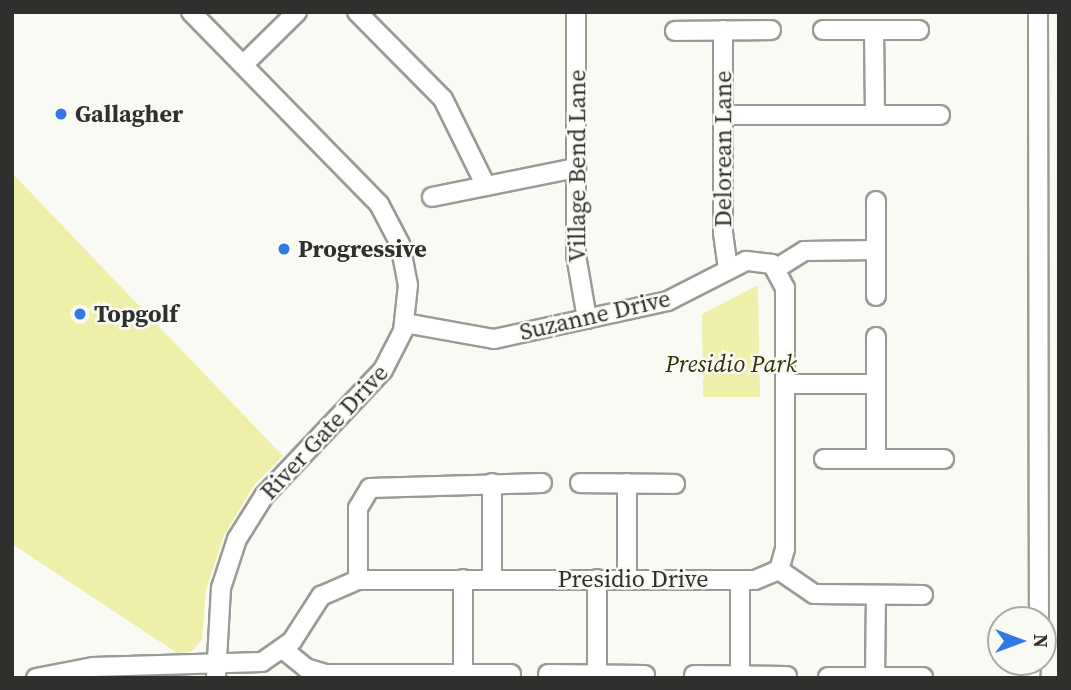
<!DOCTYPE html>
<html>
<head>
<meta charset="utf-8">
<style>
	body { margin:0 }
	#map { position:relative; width:1071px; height:690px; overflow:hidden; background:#fafaf5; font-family:"Source Serif 4",serif }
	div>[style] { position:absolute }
	.green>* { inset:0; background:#eef0aa }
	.roads { filter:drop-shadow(2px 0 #9a9b96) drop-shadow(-2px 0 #9a9b96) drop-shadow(0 2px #9a9b96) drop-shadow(0 -2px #9a9b96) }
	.minor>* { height:18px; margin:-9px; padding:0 9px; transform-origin:9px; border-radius:9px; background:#fff }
	.dots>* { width:19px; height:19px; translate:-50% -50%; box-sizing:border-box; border:4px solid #fafaf5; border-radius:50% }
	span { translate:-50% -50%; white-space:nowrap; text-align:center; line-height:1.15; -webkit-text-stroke:5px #fafaf5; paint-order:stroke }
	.poi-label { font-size:24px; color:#2f2f2d; font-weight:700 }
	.left { translate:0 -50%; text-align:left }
	.street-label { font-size:24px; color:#2f2f2d }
	.park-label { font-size:24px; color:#313002; font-style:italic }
	.frame { position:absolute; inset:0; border:14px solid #2f2f2d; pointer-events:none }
	.north { position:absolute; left:987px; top:606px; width:70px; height:70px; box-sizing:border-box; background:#fafaf5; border:2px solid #a9a9a5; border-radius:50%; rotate:90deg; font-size:19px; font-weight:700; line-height:28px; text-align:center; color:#2f2f2d }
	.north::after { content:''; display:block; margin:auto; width:24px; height:32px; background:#3178e5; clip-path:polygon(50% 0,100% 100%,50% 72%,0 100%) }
</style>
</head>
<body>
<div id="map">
	<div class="green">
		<i style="clip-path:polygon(12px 173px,283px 456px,255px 484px,224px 535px,206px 590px,202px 640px,191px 652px,177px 653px,12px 544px)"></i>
		<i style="clip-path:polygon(758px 285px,760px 397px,703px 397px,702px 314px)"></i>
	</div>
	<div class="roads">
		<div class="minor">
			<i style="left:191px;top:12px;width:269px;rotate:45.6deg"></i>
			<i style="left:379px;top:204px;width:45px;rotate:62.3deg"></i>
			<i style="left:400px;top:244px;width:42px;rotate:79deg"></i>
			<i style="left:408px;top:285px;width:46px;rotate:96.2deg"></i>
			<i style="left:403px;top:331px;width:44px;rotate:117.1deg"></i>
			<i style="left:383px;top:370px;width:173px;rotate:133.4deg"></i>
			<i style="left:264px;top:496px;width:51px;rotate:122.1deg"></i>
			<i style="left:237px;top:539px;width:52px;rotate:108.1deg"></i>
			<i style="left:221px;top:588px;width:89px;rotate:93.2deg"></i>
			<i style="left:357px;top:12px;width:122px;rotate:45.3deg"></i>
			<i style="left:443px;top:99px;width:97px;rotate:63.7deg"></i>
			<i style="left:576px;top:12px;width:243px;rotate:90deg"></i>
			<i style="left:576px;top:255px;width:65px;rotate:80.2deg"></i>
			<i style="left:1038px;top:12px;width:608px;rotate:89.91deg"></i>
			<i style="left:723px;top:30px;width:203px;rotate:90deg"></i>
			<i style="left:723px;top:233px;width:35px;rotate:82deg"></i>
			<i style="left:823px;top:30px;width:96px"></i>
			<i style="left:874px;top:30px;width:85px;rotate:89.3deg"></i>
			<i style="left:675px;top:31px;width:96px;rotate:-0.6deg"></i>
			<i style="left:243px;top:65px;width:76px;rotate:-44.5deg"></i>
			<i style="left:723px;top:115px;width:217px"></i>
			<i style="left:432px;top:197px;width:147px;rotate:-11.4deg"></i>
			<i style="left:876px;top:201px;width:95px;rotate:90deg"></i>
			<i style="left:777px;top:268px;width:32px;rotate:-32deg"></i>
			<i style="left:804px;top:251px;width:72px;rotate:-0.8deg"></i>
			<i style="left:876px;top:337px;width:122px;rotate:90deg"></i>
			<i style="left:785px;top:384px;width:91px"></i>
			<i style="left:824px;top:459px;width:120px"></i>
			<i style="left:580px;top:483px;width:95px;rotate:0.6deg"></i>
			<i style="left:779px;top:570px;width:42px;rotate:34.4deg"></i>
			<i style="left:814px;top:594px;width:109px;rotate:0.5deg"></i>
			<i style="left:463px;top:579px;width:95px;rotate:90deg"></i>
			<i style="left:492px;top:579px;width:96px;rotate:-90deg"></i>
			<i style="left:597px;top:579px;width:96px;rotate:90deg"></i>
			<i style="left:627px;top:579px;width:96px;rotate:-90deg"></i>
			<i style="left:358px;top:580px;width:72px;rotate:-90deg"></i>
			<i style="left:358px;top:508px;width:23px;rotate:-59deg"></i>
			<i style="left:370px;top:488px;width:172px;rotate:-1.7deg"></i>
			<i style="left:284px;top:650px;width:28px;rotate:39deg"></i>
			<i style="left:306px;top:668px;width:21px;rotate:17deg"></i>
			<i style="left:326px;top:674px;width:185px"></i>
			<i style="left:548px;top:674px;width:97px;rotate:0.6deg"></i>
			<i style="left:694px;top:675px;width:93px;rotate:0.6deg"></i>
			<i style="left:740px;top:676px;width:96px;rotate:-90deg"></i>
			<i style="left:828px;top:677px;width:95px"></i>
			<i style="left:875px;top:677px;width:82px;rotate:-89.3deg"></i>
			<i style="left:36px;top:678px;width:58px;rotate:-10.9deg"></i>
			<i style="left:93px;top:667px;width:169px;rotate:-1.7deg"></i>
			<i style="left:262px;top:662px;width:37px;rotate:-35deg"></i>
			<i style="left:292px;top:641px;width:54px;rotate:-57.2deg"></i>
			<i style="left:321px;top:596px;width:40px;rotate:-23.4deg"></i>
			<i style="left:358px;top:580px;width:397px"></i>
			<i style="left:755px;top:580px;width:26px;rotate:-23deg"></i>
			<i style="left:779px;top:570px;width:22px;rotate:-74deg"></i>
			<i style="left:785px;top:549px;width:261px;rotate:-90deg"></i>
			<i style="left:785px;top:288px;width:27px;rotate:-118deg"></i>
			<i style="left:772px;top:264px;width:26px;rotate:-173deg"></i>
			<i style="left:746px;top:261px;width:88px;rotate:152.9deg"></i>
			<i style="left:668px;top:301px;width:178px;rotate:167.7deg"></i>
			<i style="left:494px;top:339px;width:90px;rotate:-169.8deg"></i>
			<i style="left:1030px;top:678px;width:16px;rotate:-86deg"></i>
		</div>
	</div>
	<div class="dots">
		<i style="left:61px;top:114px;background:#3178e5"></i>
		<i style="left:284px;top:249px;background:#3178e5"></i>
		<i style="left:80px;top:314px;background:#3178e5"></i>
	</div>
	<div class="poi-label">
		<span class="left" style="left:75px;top:114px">Gallagher</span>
		<span class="left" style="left:298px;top:249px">Progressive</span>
		<span class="left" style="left:94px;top:314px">Topgolf</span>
	</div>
	<div class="street-label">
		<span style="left:723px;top:149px;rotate:-90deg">Delorean Lane</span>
		<span style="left:577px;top:166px;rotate:-90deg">Village Bend Lane</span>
		<span style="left:595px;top:315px;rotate:-13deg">Suzanne Drive</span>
		<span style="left:324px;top:432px;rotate:-47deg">River Gate Drive</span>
		<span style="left:633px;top:579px">Presidio Drive</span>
	</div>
	<div class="park-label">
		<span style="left:731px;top:364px">Presidio Park</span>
	</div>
	<div class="frame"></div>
	<div class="north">N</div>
</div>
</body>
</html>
